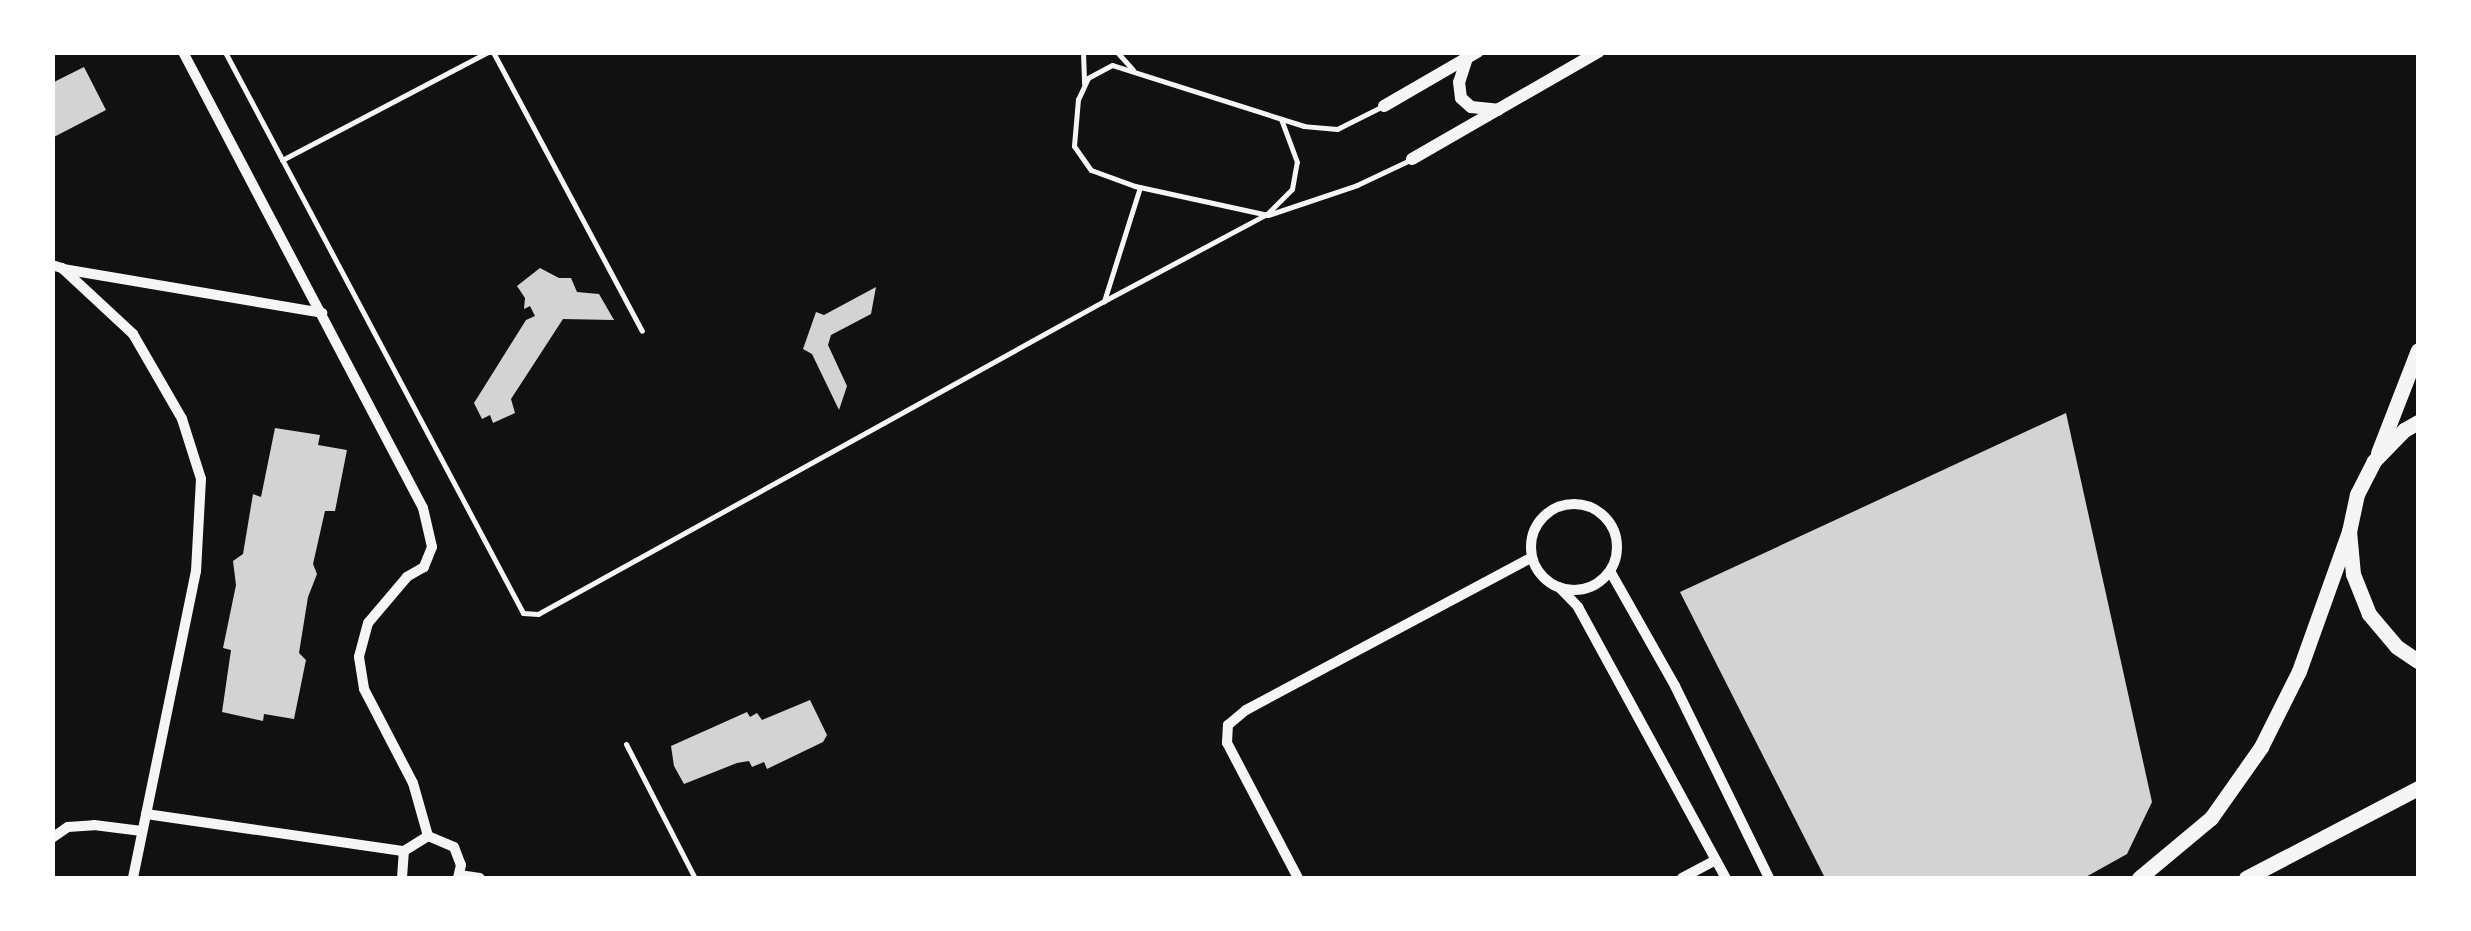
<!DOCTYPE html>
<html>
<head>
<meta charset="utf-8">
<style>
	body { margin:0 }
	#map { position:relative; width:2471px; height:931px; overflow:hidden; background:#111; font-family:Barlow,sans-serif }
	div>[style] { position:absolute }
	.building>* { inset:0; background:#d3d3d3 }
	.service>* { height:5px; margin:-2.5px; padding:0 2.5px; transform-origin:2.5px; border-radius:2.5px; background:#f5f5f5 }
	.minor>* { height:10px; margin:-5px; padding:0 5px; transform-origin:5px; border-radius:5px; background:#f5f5f5 }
	.minor>.ring { margin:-5px; padding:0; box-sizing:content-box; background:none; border:10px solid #f5f5f5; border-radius:50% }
	.tertiary>* { height:12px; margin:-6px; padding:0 6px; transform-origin:6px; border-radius:6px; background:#f5f5f5 }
	.trunk>* { height:15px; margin:-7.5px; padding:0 7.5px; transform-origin:7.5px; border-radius:7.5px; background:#f5f5f5 }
	span { translate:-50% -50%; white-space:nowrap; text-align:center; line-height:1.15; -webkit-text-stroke:9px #fff; paint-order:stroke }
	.frame { position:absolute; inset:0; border:55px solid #fff; pointer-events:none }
</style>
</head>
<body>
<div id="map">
	<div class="building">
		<i style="clip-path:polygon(84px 67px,106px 110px,52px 138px,52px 83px)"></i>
		<i style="clip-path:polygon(540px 268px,559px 278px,571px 278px,577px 292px,599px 294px,614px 320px,563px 319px,511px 399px,515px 413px,493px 423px,490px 415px,482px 419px,474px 403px,526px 320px,535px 316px,530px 306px,524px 309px,525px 298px,517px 286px)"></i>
		<i style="clip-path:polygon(876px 287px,871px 314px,831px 335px,828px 345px,847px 386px,839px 410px,812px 354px,803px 349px,816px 312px,824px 315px)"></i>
		<i style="clip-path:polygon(2066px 413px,2152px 802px,2127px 854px,2084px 878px,1825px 878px,1680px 592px)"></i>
		<i style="clip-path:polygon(275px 428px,320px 435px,318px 445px,347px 450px,335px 511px,325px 511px,313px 564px,317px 574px,308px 597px,299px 653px,306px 660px,294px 719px,264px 714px,263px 721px,222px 712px,231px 650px,223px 648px,236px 585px,233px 561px,243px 554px,253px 494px,261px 497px)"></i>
		<i style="clip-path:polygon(810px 700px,827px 735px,823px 742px,767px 769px,764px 762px,752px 767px,749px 761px,737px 763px,684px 784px,674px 766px,671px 746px,747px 712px,750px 717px,757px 713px,762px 720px)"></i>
	</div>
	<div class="service">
		<i style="left:225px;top:52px;width:635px;rotate:62.02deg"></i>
		<i style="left:523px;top:613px;width:15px;rotate:4deg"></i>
		<i style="left:538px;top:614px;width:647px;rotate:-28.94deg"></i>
		<i style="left:493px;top:52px;width:316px;rotate:61.9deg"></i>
		<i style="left:1083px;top:52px;width:32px;rotate:88deg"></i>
		<i style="left:1117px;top:52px;width:24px;rotate:48deg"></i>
		<i style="left:1381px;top:107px;width:49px;rotate:153.4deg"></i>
		<i style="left:1337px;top:129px;width:33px;rotate:-175deg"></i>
		<i style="left:1304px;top:126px;width:201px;rotate:-162.4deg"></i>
		<i style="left:1112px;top:65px;width:27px;rotate:152deg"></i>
		<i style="left:1088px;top:78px;width:23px;rotate:115deg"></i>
		<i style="left:1078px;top:99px;width:47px;rotate:94.9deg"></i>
		<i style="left:1074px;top:146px;width:29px;rotate:55deg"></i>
		<i style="left:1091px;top:170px;width:47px;rotate:20deg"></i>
		<i style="left:1135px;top:186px;width:136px;rotate:12.3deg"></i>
		<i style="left:1268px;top:215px;width:94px;rotate:-18.6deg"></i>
		<i style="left:1357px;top:185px;width:61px;rotate:-25.3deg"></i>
		<i style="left:282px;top:160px;width:233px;rotate:-27.7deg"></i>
		<i style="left:1140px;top:187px;width:120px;rotate:107.5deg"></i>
		<i style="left:1104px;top:301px;width:185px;rotate:-28.1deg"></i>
		<i style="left:1267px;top:214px;width:35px;rotate:-45deg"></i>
		<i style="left:1292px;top:189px;width:27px;rotate:-80deg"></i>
		<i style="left:1297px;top:162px;width:46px;rotate:-110.4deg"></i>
		<i style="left:626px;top:744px;width:151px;rotate:62.8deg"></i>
	</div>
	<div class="minor">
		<i style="left:183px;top:52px;width:515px;rotate:62.24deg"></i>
		<i style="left:423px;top:508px;width:40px;rotate:77deg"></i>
		<i style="left:432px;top:547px;width:22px;rotate:112deg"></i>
		<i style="left:424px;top:567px;width:20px;rotate:150deg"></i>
		<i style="left:407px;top:577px;width:60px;rotate:130.3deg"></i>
		<i style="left:368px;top:623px;width:35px;rotate:105deg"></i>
		<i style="left:359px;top:657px;width:32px;rotate:81deg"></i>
		<i style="left:364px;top:689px;width:106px;rotate:62.5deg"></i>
		<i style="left:413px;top:783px;width:55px;rotate:74.2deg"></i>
		<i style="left:52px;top:265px;width:10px;rotate:17deg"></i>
		<i style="left:62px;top:268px;width:97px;rotate:42.9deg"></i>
		<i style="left:133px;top:334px;width:98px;rotate:60deg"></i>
		<i style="left:182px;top:419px;width:63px;rotate:72.4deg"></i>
		<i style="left:201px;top:479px;width:92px;rotate:93.1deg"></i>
		<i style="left:196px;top:571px;width:313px;rotate:101.6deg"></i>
		<i style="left:63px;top:269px;width:263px;rotate:9.6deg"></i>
		<i class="ring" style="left:1531px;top:504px;width:76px;height:76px"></i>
		<i style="left:1610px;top:571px;width:132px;rotate:60.5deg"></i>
		<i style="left:1675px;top:686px;width:214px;rotate:63.9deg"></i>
		<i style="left:1559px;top:587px;width:28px;rotate:46deg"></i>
		<i style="left:1578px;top:607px;width:309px;rotate:61.4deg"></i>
		<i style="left:146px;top:814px;width:261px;rotate:8.2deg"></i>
		<i style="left:52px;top:838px;width:19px;rotate:-35deg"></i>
		<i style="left:68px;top:827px;width:26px;rotate:-4deg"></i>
		<i style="left:94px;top:825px;width:48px;rotate:7.1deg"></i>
		<i style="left:459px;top:875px;width:21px;rotate:8deg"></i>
		<i style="left:402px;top:878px;width:27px;rotate:-86deg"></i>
		<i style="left:404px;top:851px;width:28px;rotate:-32deg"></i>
		<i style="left:428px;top:836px;width:28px;rotate:23deg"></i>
		<i style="left:454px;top:847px;width:19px;rotate:69deg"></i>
		<i style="left:461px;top:865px;width:13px;rotate:103deg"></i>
		<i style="left:1298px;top:878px;width:153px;rotate:-117.7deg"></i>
		<i style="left:1227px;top:743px;width:18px;rotate:-87deg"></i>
		<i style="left:1228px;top:725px;width:23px;rotate:-40deg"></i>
		<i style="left:1246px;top:710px;width:324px;rotate:-28.1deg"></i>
		<i style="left:1682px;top:878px;width:38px;rotate:-28deg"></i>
	</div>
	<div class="tertiary">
		<i style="left:1467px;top:58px;width:25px;rotate:108deg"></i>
		<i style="left:1459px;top:82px;width:16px;rotate:83deg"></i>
		<i style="left:1461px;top:98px;width:13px;rotate:42deg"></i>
		<i style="left:1471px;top:107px;width:27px;rotate:6deg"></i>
		<i style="left:1384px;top:106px;width:108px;rotate:-30.1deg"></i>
		<i style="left:1412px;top:159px;width:215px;rotate:-29.9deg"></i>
	</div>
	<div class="trunk">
		<i style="left:2418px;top:422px;width:16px;rotate:150deg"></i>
		<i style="left:2404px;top:430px;width:43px;rotate:134.1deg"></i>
		<i style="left:2374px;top:461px;width:37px;rotate:117deg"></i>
		<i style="left:2357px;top:494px;width:38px;rotate:102deg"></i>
		<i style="left:2349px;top:531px;width:43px;rotate:84.7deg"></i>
		<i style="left:2353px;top:574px;width:43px;rotate:68.2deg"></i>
		<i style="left:2369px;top:614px;width:43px;rotate:49.7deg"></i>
		<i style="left:2397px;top:647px;width:25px;rotate:34deg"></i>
		<i style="left:2378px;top:453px;width:110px;rotate:-68.8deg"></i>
		<i style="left:2139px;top:878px;width:94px;rotate:-39.8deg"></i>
		<i style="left:2211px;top:818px;width:87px;rotate:-54.8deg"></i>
		<i style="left:2261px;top:747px;width:85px;rotate:-63.4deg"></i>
		<i style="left:2299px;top:671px;width:149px;rotate:-70.3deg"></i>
		<i style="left:2246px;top:878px;width:194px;rotate:-27.6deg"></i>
	</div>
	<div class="frame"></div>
</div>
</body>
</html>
